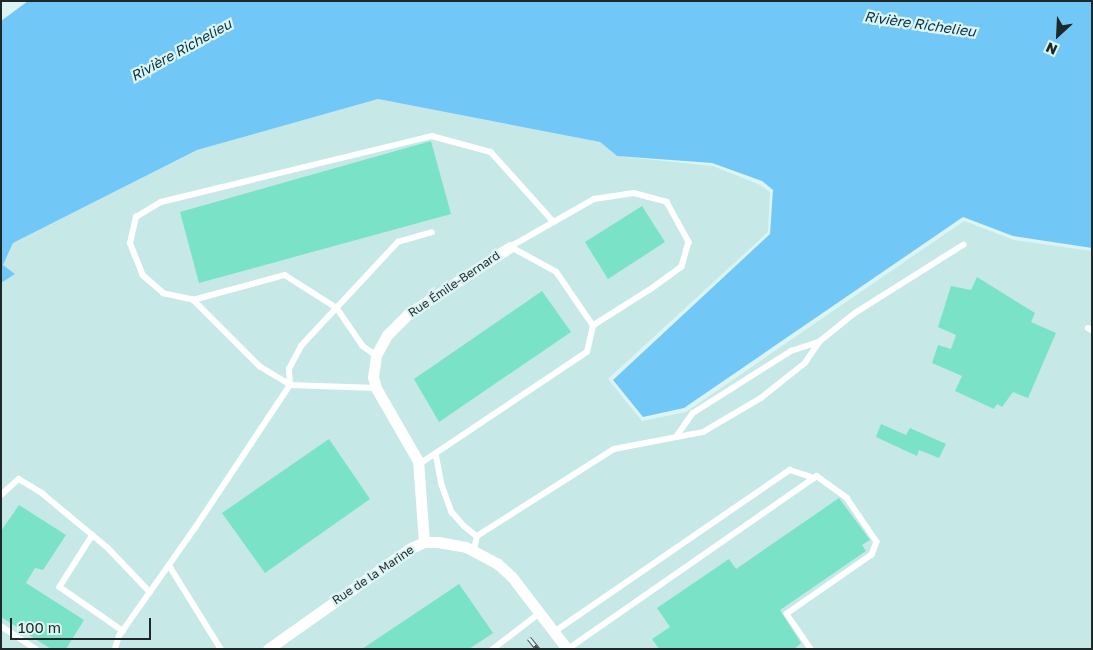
<!DOCTYPE html>
<html>
<head>
<meta charset="utf-8">
<style>
	body { margin:0 }
	#map { position:relative; width:1093px; height:650px; overflow:hidden; background:#dcf5f4; font-family:"Golos Text",sans-serif }
	div>[style] { position:absolute }
	.built>* { inset:0; background:#c6e8e7 }
	.water>* { inset:0; background:#71c8f6 }
	.building>* { inset:0; background:#7ae3c7 }
	.lane>* { height:5.5px; margin:-2.75px; padding:0 2.75px; transform-origin:2.75px; border-radius:2.75px; background:#fff }
	.street>* { height:11px; margin:-5.5px; padding:0 5.5px; transform-origin:5.5px; border-radius:5.5px; background:#fff }
	.rail>* { height:5px; margin-top:-2.5px; transform-origin:0; background:repeating-linear-gradient(90deg,#dcf5f4 0 9px,#485454 0 18px); box-sizing:border-box; border-block:1px solid #485454 }
	span { translate:-50% -50%; white-space:nowrap; text-align:center; line-height:1.15; -webkit-text-stroke:4.5px #dcf5f4; paint-order:stroke }
	.street-label { font-size:12px; color:#1f2828 }
	.water-label { font-size:14px; color:#062f42; font-style:italic }
	.frame { position:absolute; inset:0; border:2px solid #1f2828; pointer-events:none }
	.north { position:absolute; left:1033px; top:10px; width:50px; height:50px; -webkit-text-stroke:4px #dcf5f4; paint-order:stroke; rotate:205deg; font-size:14px; font-weight:700; line-height:20px; text-align:center; color:#1f2828 }
	.north::after { content:''; display:block; margin:auto; width:18px; height:22px; background:#1f2828; clip-path:polygon(50% 0,100% 100%,50% 72%,0 100%) }
	.scale { position:absolute; left:10px; top:618px; width:141px; height:22px; box-sizing:border-box; border:2px solid #1f2828; border-top:0; padding-left:6px; font-size:15px; line-height:18px; white-space:nowrap; color:#1f2828; -webkit-text-stroke:4px #dcf5f4; paint-order:stroke }
</style>
</head>
<body>
<div id="map">
	<div class="built">
		<i style="clip-path:polygon(378px 99px,600px 142px,617px 156px,713px 166px,760px 185px,770px 192px,768px 232px,608px 379px,642px 421px,686px 412px,964px 221px,1014px 240px,1092px 251px,1092px 649px,1px 649px,1px 283px,15px 274px,3px 266px,13px 243px,197px 150px)"></i>
	</div>
	<div class="water">
		<i style="clip-path:polygon(28px 1px,1092px 1px,1092px 248px,1013px 236px,963px 217px,684px 408px,643px 417px,613px 380px,770px 234px,773px 190px,762px 181px,712px 163px,617px 156px,600px 142px,378px 99px,197px 150px,13px 243px,3px 265px,15px 274px,1px 283px,1px 21px)"></i>
	</div>
	<div class="building">
		<i style="clip-path:polygon(431px 141px,451px 214px,199px 283px,180px 212px)"></i>
		<i style="clip-path:polygon(642px 206px,665px 242px,608px 279px,585px 242px)"></i>
		<i style="clip-path:polygon(977px 277px,1035px 313px,1031px 322px,1056px 333px,1028px 398px,1013px 392px,1002px 407px,997px 404px,994px 409px,955px 391px,962px 376px,932px 363px,938px 345px,951px 349px,956px 335px,938px 327px,951px 286px,971px 290px)"></i>
		<i style="clip-path:polygon(542px 291px,571px 332px,439px 422px,414px 379px)"></i>
		<i style="clip-path:polygon(881px 424px,906px 435px,910px 428px,946px 444px,939px 458px,919px 450px,917px 456px,876px 437px)"></i>
		<i style="clip-path:polygon(329px 439px,370px 499px,265px 573px,222px 513px)"></i>
		<i style="clip-path:polygon(839px 498px,870px 540px,862px 545px,866px 551px,780px 610px,801px 643px,794px 649px,659px 649px,652px 639px,670px 627px,657px 608px,729px 559px,736px 569px)"></i>
		<i style="clip-path:polygon(19px 505px,66px 535px,43px 570px,35px 568px,26px 583px,84px 620px,66px 649px,51px 649px,1px 617px,1px 531px)"></i>
		<i style="clip-path:polygon(459px 584px,493px 633px,469px 649px,362px 649px)"></i>
	</div>
	<div class="lane">
		<i style="left:510px;top:247px;width:97px;rotate:-29.7deg"></i>
		<i style="left:594px;top:199px;width:40px;rotate:-8.5deg"></i>
		<i style="left:634px;top:193px;width:34px;rotate:15deg"></i>
		<i style="left:667px;top:202px;width:46px;rotate:61.2deg"></i>
		<i style="left:689px;top:242px;width:26px;rotate:106deg"></i>
		<i style="left:682px;top:267px;width:39px;rotate:144deg"></i>
		<i style="left:650px;top:290px;width:67px;rotate:147.7deg"></i>
		<i style="left:193px;top:300px;width:95px;rotate:-15.2deg"></i>
		<i style="left:285px;top:275px;width:62px;rotate:32.4deg"></i>
		<i style="left:337px;top:308px;width:46px;rotate:55.6deg"></i>
		<i style="left:363px;top:346px;width:16px;rotate:35deg"></i>
		<i style="left:1088px;top:328px;width:4px;rotate:27deg"></i>
		<i style="left:290px;top:385px;width:35px;rotate:-149deg"></i>
		<i style="left:260px;top:367px;width:95px;rotate:-135deg"></i>
		<i style="left:193px;top:300px;width:30px;rotate:-168deg"></i>
		<i style="left:164px;top:294px;width:28px;rotate:-139deg"></i>
		<i style="left:143px;top:276px;width:35px;rotate:-112deg"></i>
		<i style="left:130px;top:243px;width:27px;rotate:-77deg"></i>
		<i style="left:136px;top:217px;width:29px;rotate:-31deg"></i>
		<i style="left:161px;top:202px;width:279px;rotate:-13.7deg"></i>
		<i style="left:432px;top:136px;width:61px;rotate:15.2deg"></i>
		<i style="left:491px;top:152px;width:94px;rotate:48deg"></i>
		<i style="left:290px;top:385px;width:16px;rotate:-94deg"></i>
		<i style="left:289px;top:369px;width:26px;rotate:-62deg"></i>
		<i style="left:301px;top:346px;width:142px;rotate:-47deg"></i>
		<i style="left:398px;top:242px;width:35px;rotate:-16deg"></i>
		<i style="left:676px;top:437px;width:29px;rotate:-55deg"></i>
		<i style="left:693px;top:413px;width:116px;rotate:-32.3deg"></i>
		<i style="left:791px;top:351px;width:29px;rotate:-18deg"></i>
		<i style="left:436px;top:454px;width:32px;rotate:79deg"></i>
		<i style="left:442px;top:485px;width:29px;rotate:70deg"></i>
		<i style="left:452px;top:512px;width:18px;rotate:49deg"></i>
		<i style="left:464px;top:526px;width:16px;rotate:38deg"></i>
		<i style="left:418px;top:465px;width:203px;rotate:-33.8deg"></i>
		<i style="left:587px;top:352px;width:27px;rotate:-77deg"></i>
		<i style="left:593px;top:326px;width:65px;rotate:-124.4deg"></i>
		<i style="left:556px;top:272px;width:52px;rotate:-151.5deg"></i>
		<i style="left:1px;top:495px;width:24px;rotate:-42deg"></i>
		<i style="left:19px;top:479px;width:27px;rotate:31deg"></i>
		<i style="left:42px;top:493px;width:86px;rotate:39.8deg"></i>
		<i style="left:108px;top:548px;width:61px;rotate:46.3deg"></i>
		<i style="left:93px;top:535px;width:62px;rotate:122.4deg"></i>
		<i style="left:60px;top:587px;width:77px;rotate:34.9deg"></i>
		<i style="left:474px;top:550px;width:14px;rotate:-78deg"></i>
		<i style="left:477px;top:536px;width:162px;rotate:-32.4deg"></i>
		<i style="left:614px;top:449px;width:91px;rotate:-10.8deg"></i>
		<i style="left:703px;top:432px;width:67px;rotate:-30.4deg"></i>
		<i style="left:761px;top:398px;width:56px;rotate:-38.5deg"></i>
		<i style="left:805px;top:363px;width:25px;rotate:-56deg"></i>
		<i style="left:819px;top:342px;width:46px;rotate:-38.9deg"></i>
		<i style="left:855px;top:313px;width:128px;rotate:-32.2deg"></i>
		<i style="left:169px;top:565px;width:99px;rotate:58.2deg"></i>
		<i style="left:1px;top:626px;width:42px;rotate:33.3deg"></i>
		<i style="left:554px;top:632px;width:286px;rotate:-34.5deg"></i>
		<i style="left:790px;top:470px;width:25px;rotate:18deg"></i>
		<i style="left:115px;top:649px;width:14px;rotate:-73deg"></i>
		<i style="left:119px;top:636px;width:132px;rotate:-54.9deg"></i>
		<i style="left:195px;top:528px;width:172px;rotate:-56.4deg"></i>
		<i style="left:290px;top:385px;width:86px;rotate:2deg"></i>
		<i style="left:493px;top:649px;width:59px;rotate:-37.5deg"></i>
		<i style="left:568px;top:649px;width:303px;rotate:-34.8deg"></i>
		<i style="left:817px;top:476px;width:37px;rotate:36deg"></i>
		<i style="left:847px;top:498px;width:53px;rotate:55.7deg"></i>
		<i style="left:877px;top:542px;width:14px;rotate:111deg"></i>
		<i style="left:872px;top:555px;width:103px;rotate:145.2deg"></i>
		<i style="left:787px;top:614px;width:42px;rotate:55.6deg"></i>
	</div>
	<div class="street">
		<i style="left:424px;top:542px;width:81px;rotate:-94.2deg"></i>
		<i style="left:418px;top:461px;width:84px;rotate:-119.9deg"></i>
		<i style="left:376px;top:388px;width:11px;rotate:-105deg"></i>
		<i style="left:373px;top:377px;width:22px;rotate:-82deg"></i>
		<i style="left:376px;top:355px;width:23px;rotate:-61deg"></i>
		<i style="left:387px;top:335px;width:30px;rotate:-45deg"></i>
		<i style="left:408px;top:314px;width:122px;rotate:-33.3deg"></i>
		<i style="left:268px;top:649px;width:173px;rotate:-35.3deg"></i>
		<i style="left:409px;top:549px;width:17px;rotate:-25deg"></i>
		<i style="left:424px;top:542px;width:14px"></i>
		<i style="left:438px;top:542px;width:28px;rotate:10deg"></i>
		<i style="left:466px;top:547px;width:36px;rotate:28deg"></i>
		<i style="left:498px;top:564px;width:19px;rotate:43deg"></i>
		<i style="left:512px;top:577px;width:91px;rotate:52.6deg"></i>
	</div>
	<div class="rail">
		<i style="left:529px;top:638px;width:14px;rotate:51deg"></i>
	</div>
	<div class="street-label">
		<span style="left:454px;top:284px;rotate:-34deg">Rue Émile-Bernard</span>
		<span style="left:373px;top:575px;rotate:-34deg">Rue de la Marine</span>
	</div>
	<div class="water-label">
		<span style="left:920px;top:24px;rotate:8deg">Rivière Richelieu</span>
		<span style="left:181px;top:50px;rotate:-29deg">Rivière Richelieu</span>
	</div>
	<div class="frame"></div>
	<div class="north">N</div>
	<div class="scale">100 m</div>
</div>
</body>
</html>
